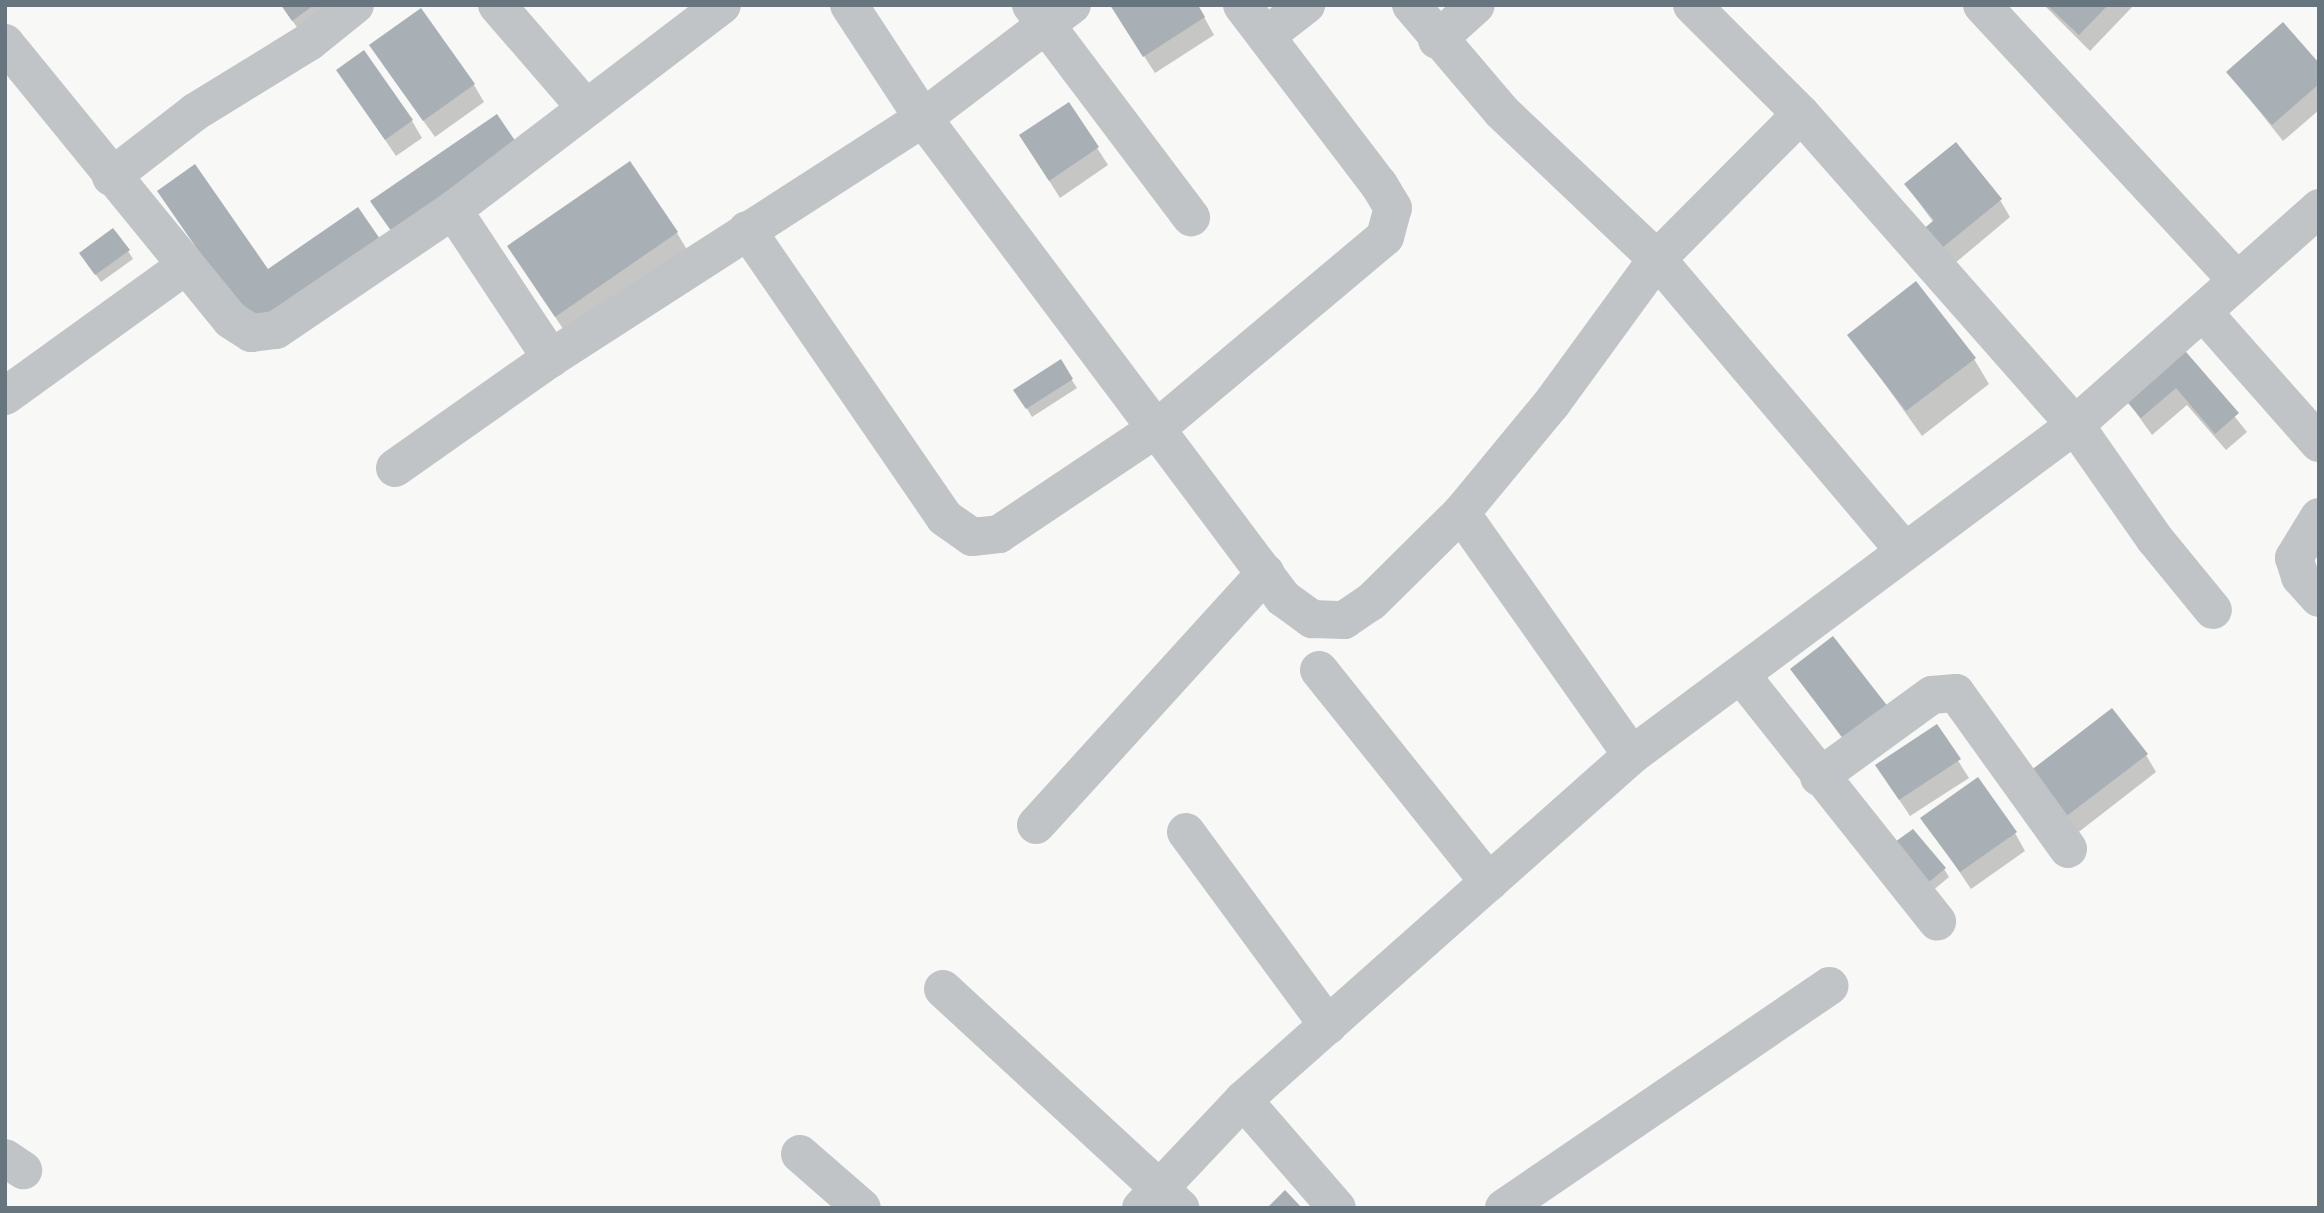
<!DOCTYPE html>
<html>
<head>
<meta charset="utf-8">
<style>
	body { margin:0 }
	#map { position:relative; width:2324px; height:1213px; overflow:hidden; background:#f8f8f6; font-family:"Archivo Narrow",sans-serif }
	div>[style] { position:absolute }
	.shadow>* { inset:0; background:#0003 }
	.building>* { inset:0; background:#a8afb5 }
	.minor>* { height:38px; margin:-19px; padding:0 19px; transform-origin:19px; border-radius:19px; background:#c0c4c7 }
	.tertiary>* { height:38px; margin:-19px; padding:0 19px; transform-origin:19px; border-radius:19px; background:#c0c4c7 }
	span { translate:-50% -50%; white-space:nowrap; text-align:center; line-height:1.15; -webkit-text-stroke:7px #fff; paint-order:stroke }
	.frame { position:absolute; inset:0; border:7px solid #66757e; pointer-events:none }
</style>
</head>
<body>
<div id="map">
	<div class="shadow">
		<i style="clip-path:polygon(281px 5px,348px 5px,304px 37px)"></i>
		<i style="clip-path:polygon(1111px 5px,1204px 17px,1214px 35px,1155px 73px)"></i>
		<i style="clip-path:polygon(2044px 5px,2134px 5px,2090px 51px)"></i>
		<i style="clip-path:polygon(382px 63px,474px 85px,484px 102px,435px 137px)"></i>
		<i style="clip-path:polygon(2319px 65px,2319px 110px,2283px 141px,2229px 73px)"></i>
		<i style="clip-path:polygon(338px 70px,412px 121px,422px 138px,396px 156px)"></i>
		<i style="clip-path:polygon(1069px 104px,1108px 165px,1060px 198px,1021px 136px)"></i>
		<i style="clip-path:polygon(1906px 185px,2000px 200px,2010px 217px,1948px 269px,1934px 223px)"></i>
		<i style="clip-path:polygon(677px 233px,692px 258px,571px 341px,509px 247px)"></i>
		<i style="clip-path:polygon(128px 251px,133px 259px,101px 282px,87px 262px)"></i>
		<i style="clip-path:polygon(1850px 335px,1974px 359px,1989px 384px,1922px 436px)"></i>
		<i style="clip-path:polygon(2180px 348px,2247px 432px,2226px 450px,2187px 405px,2152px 435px,2124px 396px)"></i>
		<i style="clip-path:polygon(1060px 362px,1077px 388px,1032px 417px,1021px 399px)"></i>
		<i style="clip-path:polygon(1833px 639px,1857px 758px,1792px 670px)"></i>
		<i style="clip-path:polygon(1936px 726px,1969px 778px,1910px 816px,1888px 783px)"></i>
		<i style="clip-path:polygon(2146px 755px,2156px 772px,2071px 838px,2037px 793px)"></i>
		<i style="clip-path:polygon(1923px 818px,2015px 833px,2025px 851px,1971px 889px)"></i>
		<i style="clip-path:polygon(1902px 851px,1944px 869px,1949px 877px,1931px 892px)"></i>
	</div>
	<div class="building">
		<i style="clip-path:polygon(281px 5px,314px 5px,292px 21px)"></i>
		<i style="clip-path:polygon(1110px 5px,1198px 5px,1205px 17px,1143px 57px)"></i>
		<i style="clip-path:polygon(2047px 5px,2108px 5px,2079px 35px)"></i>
		<i style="clip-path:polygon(421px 8px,475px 84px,423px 121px,369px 45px)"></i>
		<i style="clip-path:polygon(2283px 22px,2319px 63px,2319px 84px,2272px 125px,2226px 72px)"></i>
		<i style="clip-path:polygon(364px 50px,413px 120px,385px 140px,336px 70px)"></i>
		<i style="clip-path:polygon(1069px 102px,1099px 147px,1049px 181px,1019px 135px)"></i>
		<i style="clip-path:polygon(497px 114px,520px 148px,394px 235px,370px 201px)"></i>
		<i style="clip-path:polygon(1956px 142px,2002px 199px,1937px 252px,1920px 232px,1934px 220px,1904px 184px)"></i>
		<i style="clip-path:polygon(630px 161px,678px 232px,555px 317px,507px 246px)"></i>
		<i style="clip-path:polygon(195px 164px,268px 269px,358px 207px,380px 239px,252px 328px,157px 191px)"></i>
		<i style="clip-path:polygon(113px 228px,130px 250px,95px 275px,79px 253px)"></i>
		<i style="clip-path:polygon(1916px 281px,1976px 358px,1906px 411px,1847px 335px)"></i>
		<i style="clip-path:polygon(2180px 345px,2239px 413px,2215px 434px,2176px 388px,2141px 418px,2122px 396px)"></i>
		<i style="clip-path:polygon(1061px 359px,1073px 379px,1026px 409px,1013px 390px)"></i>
		<i style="clip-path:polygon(1833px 636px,1889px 708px,1846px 742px,1790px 669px)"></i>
		<i style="clip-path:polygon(2112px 708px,2148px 754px,2060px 821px,2025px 775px)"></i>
		<i style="clip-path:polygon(1937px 724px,1961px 759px,1899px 800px,1875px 765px)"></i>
		<i style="clip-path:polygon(1978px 777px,2017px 832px,1960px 872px,1920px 818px)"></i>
		<i style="clip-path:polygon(1913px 829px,1946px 868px,1925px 885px,1895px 842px)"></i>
		<i style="clip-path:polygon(1285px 1190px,1302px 1208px,1267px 1208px)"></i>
	</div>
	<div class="minor">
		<i style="left:497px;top:5px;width:136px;rotate:49.2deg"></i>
		<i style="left:849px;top:5px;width:135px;rotate:56.8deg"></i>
		<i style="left:923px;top:118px;width:187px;rotate:-37.2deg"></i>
		<i style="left:1031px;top:5px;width:266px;rotate:53deg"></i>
		<i style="left:1411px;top:5px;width:140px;rotate:49.6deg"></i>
		<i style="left:1502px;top:112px;width:214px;rotate:43.5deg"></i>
		<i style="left:1657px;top:259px;width:382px;rotate:49.7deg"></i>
		<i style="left:1692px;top:5px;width:154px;rotate:45deg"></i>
		<i style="left:1801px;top:114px;width:414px;rotate:48.6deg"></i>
		<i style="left:2075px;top:425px;width:138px;rotate:55deg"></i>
		<i style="left:2154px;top:538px;width:93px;rotate:50.7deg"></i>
		<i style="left:1982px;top:5px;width:375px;rotate:47.2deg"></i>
		<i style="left:1266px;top:36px;width:51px;rotate:-37.8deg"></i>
		<i style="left:1437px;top:40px;width:52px;rotate:-41.9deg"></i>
		<i style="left:5px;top:43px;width:357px;rotate:50.8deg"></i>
		<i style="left:231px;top:320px;width:24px;rotate:33deg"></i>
		<i style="left:251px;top:333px;width:25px;rotate:-7deg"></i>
		<i style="left:276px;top:330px;width:214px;rotate:-34.1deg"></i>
		<i style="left:453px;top:210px;width:338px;rotate:-37.3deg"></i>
		<i style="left:111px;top:177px;width:106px;rotate:-37.7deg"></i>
		<i style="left:195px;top:112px;width:134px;rotate:-31.6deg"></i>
		<i style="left:309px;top:42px;width:59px;rotate:-38.8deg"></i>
		<i style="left:453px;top:210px;width:178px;rotate:56.5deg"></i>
		<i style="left:747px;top:230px;width:349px;rotate:55.5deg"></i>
		<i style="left:945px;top:518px;width:33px;rotate:35deg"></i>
		<i style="left:972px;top:537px;width:27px;rotate:-6deg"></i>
		<i style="left:999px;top:534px;width:189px;rotate:-33.8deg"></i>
		<i style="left:1156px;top:429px;width:299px;rotate:-40deg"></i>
		<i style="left:1385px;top:237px;width:30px;rotate:-75deg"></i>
		<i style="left:1393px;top:208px;width:27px;rotate:-121deg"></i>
		<i style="left:1379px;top:185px;width:226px;rotate:-127.3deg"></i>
		<i style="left:2203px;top:312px;width:175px;rotate:48.5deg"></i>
		<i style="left:5px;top:396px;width:222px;rotate:-35.8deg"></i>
		<i style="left:395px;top:468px;width:191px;rotate:-35.2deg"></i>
		<i style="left:551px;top:358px;width:443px;rotate:-32.8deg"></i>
		<i style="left:923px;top:118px;width:600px;rotate:53.13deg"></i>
		<i style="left:1283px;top:598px;width:36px;rotate:36deg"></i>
		<i style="left:1312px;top:619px;width:32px;rotate:2deg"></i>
		<i style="left:1344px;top:620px;width:32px;rotate:-34deg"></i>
		<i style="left:1371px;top:602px;width:127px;rotate:-44.7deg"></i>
		<i style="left:1461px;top:513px;width:143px;rotate:-50.4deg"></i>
		<i style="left:1552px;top:403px;width:178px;rotate:-53.9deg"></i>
		<i style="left:1657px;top:259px;width:204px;rotate:-45.2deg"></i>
		<i style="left:1461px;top:513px;width:296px;rotate:54.8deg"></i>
		<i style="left:2319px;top:517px;width:48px;rotate:121.4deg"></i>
		<i style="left:2294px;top:558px;width:20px;rotate:72deg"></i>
		<i style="left:2300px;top:577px;width:28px;rotate:48deg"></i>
		<i style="left:1319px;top:670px;width:272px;rotate:51.3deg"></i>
		<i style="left:1741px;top:675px;width:315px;rotate:51.5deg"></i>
		<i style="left:1819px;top:777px;width:140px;rotate:-36deg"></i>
		<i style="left:1932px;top:695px;width:24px;rotate:-5deg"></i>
		<i style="left:1956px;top:693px;width:192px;rotate:54.3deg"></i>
		<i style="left:1036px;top:825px;width:341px;rotate:-47.7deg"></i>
		<i style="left:1186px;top:832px;width:240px;rotate:53.7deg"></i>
		<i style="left:943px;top:989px;width:323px;rotate:42.7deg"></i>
		<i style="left:1243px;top:1100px;width:143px;rotate:49deg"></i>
		<i style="left:800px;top:1154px;width:82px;rotate:41.1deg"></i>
		<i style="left:5px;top:1158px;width:22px;rotate:34deg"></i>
		<i style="left:1504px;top:1208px;width:394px;rotate:-34.3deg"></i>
	</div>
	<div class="tertiary">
		<i style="left:1141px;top:1208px;width:149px;rotate:-46.6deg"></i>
		<i style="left:1243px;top:1100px;width:520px;rotate:-41.57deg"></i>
		<i style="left:1632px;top:755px;width:552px;rotate:-36.68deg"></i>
		<i style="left:2075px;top:425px;width:327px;rotate:-41.6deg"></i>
	</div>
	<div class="frame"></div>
</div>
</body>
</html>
